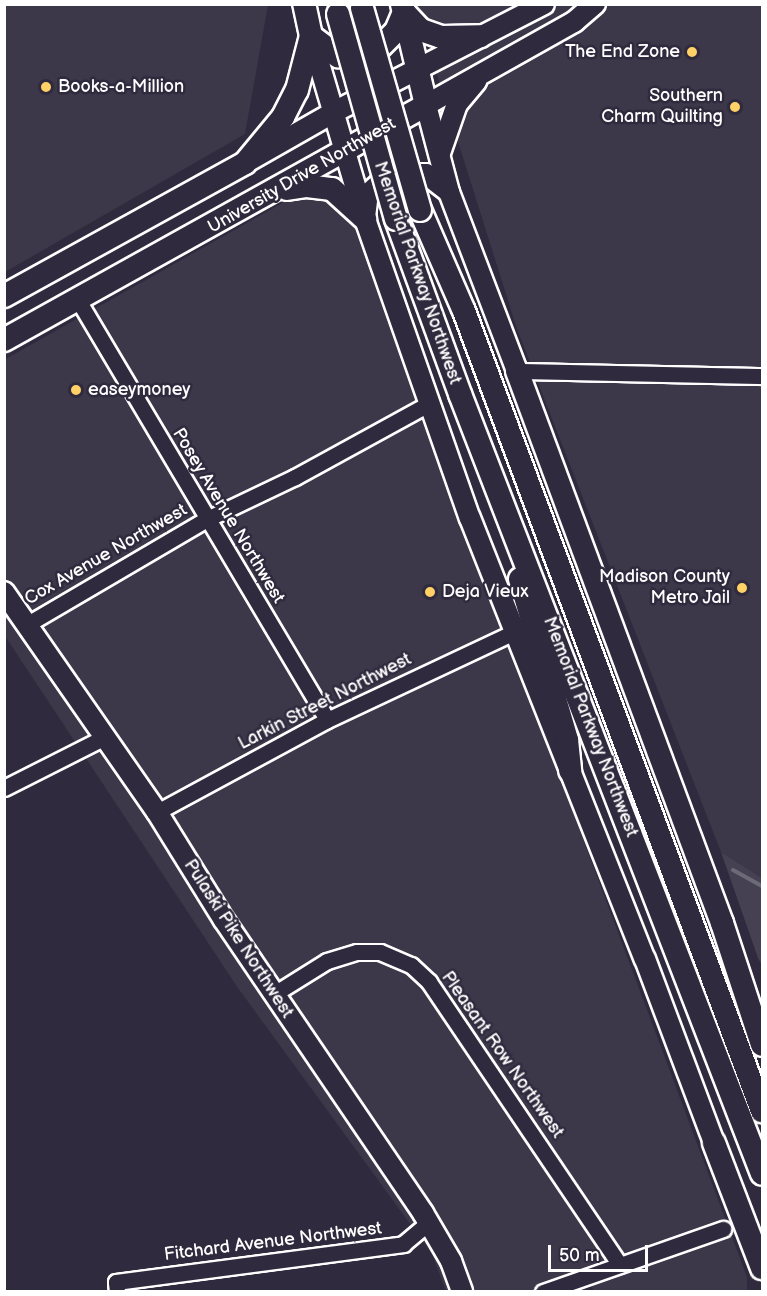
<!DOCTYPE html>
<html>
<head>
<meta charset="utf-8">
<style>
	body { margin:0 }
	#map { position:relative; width:767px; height:1296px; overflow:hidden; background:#2f2a3d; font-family:"Balsamiq Sans",sans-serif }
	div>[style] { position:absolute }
	.built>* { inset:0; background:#3c3749 }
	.green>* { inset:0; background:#464152 }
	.stream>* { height:4px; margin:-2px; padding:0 2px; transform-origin:2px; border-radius:2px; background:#6d6a77 }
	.roads { filter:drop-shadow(2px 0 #fff) drop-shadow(-2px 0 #fff) drop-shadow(0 2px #fff) drop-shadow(0 -2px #fff) }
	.minor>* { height:15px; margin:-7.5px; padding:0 7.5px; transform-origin:7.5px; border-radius:7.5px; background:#2f2a3d }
	.major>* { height:20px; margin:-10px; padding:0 10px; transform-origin:10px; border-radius:10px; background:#2f2a3d }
	.highway>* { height:22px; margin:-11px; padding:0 11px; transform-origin:11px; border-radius:11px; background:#2f2a3d }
	.bridges { filter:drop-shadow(2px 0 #fff) drop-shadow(-2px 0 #fff) drop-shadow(0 2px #fff) drop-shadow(0 -2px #fff) }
	.highway-bridge>* { height:22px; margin:-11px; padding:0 11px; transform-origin:11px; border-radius:11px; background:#2f2a3d }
	.dots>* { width:16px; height:16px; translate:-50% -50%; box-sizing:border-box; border:3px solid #2f2a3d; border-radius:50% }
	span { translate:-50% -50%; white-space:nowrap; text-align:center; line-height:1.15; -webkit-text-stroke:5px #2f2a3d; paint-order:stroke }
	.poi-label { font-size:18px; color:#fff }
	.right { translate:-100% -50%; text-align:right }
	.left { translate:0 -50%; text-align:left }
	.street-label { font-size:18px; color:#fff }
	.frame { position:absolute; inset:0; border:6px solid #fff; pointer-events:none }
	.scale { position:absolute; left:548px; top:1245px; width:100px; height:27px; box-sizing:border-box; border:3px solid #fff; border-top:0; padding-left:8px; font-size:18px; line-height:21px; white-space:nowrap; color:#fff; -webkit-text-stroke:4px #2f2a3d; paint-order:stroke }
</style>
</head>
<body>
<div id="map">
	<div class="built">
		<i style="clip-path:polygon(5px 4px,268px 5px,245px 134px,5px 272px)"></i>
		<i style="clip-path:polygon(415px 5px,762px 5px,762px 878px,721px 852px,517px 329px)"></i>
		<i style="clip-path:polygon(300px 193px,334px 199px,349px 214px,747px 1277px,747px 1291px,594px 1292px,591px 1284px,566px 1291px,446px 1291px,432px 1254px,238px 988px,5px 636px,4px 360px)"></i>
	</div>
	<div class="green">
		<i style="clip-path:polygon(721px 852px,762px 878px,762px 965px,758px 958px)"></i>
	</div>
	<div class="stream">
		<i style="left:733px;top:870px;width:33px;rotate:29deg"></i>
	</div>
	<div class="roads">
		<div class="minor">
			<i style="left:78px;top:300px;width:488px;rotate:59.3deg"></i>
			<i style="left:517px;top:371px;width:245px;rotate:1.2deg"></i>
			<i style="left:26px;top:625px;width:210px;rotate:-30.4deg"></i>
			<i style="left:207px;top:519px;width:98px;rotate:-25.5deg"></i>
			<i style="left:295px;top:477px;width:154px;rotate:-28.7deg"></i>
			<i style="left:4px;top:788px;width:113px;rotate:-26.8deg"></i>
			<i style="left:157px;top:812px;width:193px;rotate:-28.4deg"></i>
			<i style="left:327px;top:720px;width:207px;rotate:-25.2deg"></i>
			<i style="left:274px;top:994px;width:62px;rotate:-31.9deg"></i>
			<i style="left:327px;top:961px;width:31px;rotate:-17deg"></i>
			<i style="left:357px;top:952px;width:23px"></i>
			<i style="left:380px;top:952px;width:34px;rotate:23deg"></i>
			<i style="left:411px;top:965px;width:25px;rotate:43deg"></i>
			<i style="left:429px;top:982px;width:341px;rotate:56deg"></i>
			<i style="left:117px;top:1292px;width:10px;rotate:-96deg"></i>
			<i style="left:116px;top:1282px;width:290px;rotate:-7.5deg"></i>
			<i style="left:403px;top:1244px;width:33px;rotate:-40deg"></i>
			<i style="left:543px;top:1292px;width:191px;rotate:-19.3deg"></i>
		</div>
		<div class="major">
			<i style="left:311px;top:36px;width:191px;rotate:73.6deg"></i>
			<i style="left:365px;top:219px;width:317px;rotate:70.7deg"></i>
			<i style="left:470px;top:518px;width:474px;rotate:68.4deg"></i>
			<i style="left:645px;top:959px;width:197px;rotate:69.4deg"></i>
			<i style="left:440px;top:153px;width:52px;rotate:-70.9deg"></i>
			<i style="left:457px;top:104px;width:30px;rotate:-50deg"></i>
			<i style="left:250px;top:160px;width:97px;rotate:-29.7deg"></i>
			<i style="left:334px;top:112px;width:236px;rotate:-27.2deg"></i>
			<i style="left:365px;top:217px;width:23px;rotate:-83deg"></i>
			<i style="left:368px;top:194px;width:15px;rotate:-42deg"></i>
			<i style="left:379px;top:184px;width:26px;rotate:-23deg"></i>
			<i style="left:403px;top:174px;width:23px"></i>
			<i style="left:426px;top:174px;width:29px;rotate:38deg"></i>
			<i style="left:517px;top:371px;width:191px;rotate:-110.8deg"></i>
			<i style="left:449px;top:192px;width:90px;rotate:-104.8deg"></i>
			<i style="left:426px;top:105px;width:170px;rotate:-29.3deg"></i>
			<i style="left:574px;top:22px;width:28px;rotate:-41deg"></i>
			<i style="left:4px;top:592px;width:268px;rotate:55.2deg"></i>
			<i style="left:157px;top:812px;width:127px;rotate:58.2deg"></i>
			<i style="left:224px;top:920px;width:354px;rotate:55.8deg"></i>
			<i style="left:423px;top:1213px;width:56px;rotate:59.7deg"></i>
			<i style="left:451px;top:1261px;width:33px;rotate:70deg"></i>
		</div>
		<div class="highway">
			<i style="left:404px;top:12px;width:25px;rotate:47deg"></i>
			<i style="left:421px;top:30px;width:21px;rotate:19deg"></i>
			<i style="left:441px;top:37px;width:39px;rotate:-1deg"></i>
			<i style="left:311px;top:36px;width:34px;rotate:37deg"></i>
			<i style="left:338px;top:56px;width:30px;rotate:-6deg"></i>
			<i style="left:368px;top:53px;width:13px;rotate:-27deg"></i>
			<i style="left:380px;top:47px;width:23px;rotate:-45deg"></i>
			<i style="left:396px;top:31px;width:21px;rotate:-67deg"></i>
			<i style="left:287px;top:189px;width:20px;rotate:-9deg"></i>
			<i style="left:307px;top:186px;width:25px;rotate:7deg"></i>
			<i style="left:332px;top:189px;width:45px;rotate:42.3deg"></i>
			<i style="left:420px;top:210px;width:110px;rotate:66.5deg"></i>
			<i style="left:464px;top:311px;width:854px;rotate:69.57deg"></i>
			<i style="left:396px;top:219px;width:186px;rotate:69.9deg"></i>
			<i style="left:460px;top:394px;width:836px;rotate:68.83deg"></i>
			<i style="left:4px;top:296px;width:275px;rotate:-28.9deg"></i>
			<i style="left:245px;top:163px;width:60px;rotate:-50.4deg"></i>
			<i style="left:283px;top:117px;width:30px;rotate:-63deg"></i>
			<i style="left:297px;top:90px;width:56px;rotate:-75.5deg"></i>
			<i style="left:311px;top:36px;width:33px;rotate:-102deg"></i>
			<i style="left:4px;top:340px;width:483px;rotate:-29.1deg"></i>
			<i style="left:426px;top:105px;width:104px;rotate:-103.4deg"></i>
			<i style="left:517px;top:371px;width:589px;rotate:69.63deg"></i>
			<i style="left:722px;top:923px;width:128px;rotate:71.8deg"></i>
			<i style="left:520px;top:579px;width:168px;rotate:73.7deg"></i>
			<i style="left:567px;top:740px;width:31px;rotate:84deg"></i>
			<i style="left:714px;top:1143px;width:134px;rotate:69deg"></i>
		</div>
	</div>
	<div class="bridges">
		<div class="highway-bridge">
			<i style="left:362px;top:8px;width:210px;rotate:74deg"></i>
			<i style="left:338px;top:14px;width:213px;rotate:74.2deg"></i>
		</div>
	</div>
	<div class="dots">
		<i style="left:692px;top:52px;background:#ffd166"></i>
		<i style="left:46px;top:87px;background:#ffd166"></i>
		<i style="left:735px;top:107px;background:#ffd166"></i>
		<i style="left:76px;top:390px;background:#ffd166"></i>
		<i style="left:742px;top:588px;background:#ffd166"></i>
		<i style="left:430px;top:592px;background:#ffd166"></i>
	</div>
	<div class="poi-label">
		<span class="right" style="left:680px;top:52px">The End Zone</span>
		<span class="left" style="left:58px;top:87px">Books-a-Million</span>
		<span class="right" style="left:723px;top:107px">Southern<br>Charm Quilting</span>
		<span class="left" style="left:88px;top:390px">easeymoney</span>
		<span class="right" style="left:730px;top:588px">Madison County<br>Metro Jail</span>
		<span class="left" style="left:442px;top:592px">Deja Vieux</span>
	</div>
	<div class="street-label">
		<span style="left:302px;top:176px;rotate:-30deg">University Drive Northwest</span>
		<span style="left:417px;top:273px;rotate:71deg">Memorial Parkway Northwest</span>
		<span style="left:228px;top:516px;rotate:59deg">Posey Avenue Northwest</span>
		<span style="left:106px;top:555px;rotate:-30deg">Cox Avenue Northwest</span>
		<span style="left:325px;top:702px;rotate:-27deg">Larkin Street Northwest</span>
		<span style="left:590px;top:727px;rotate:69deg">Memorial Parkway Northwest</span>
		<span style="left:238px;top:939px;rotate:57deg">Pulaski Pike Northwest</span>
		<span style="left:502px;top:1055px;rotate:55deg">Pleasant Row Northwest</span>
		<span style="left:273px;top:1242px;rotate:-7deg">Fitchard Avenue Northwest</span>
	</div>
	<div class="frame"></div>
	<div class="scale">50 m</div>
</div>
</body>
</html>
